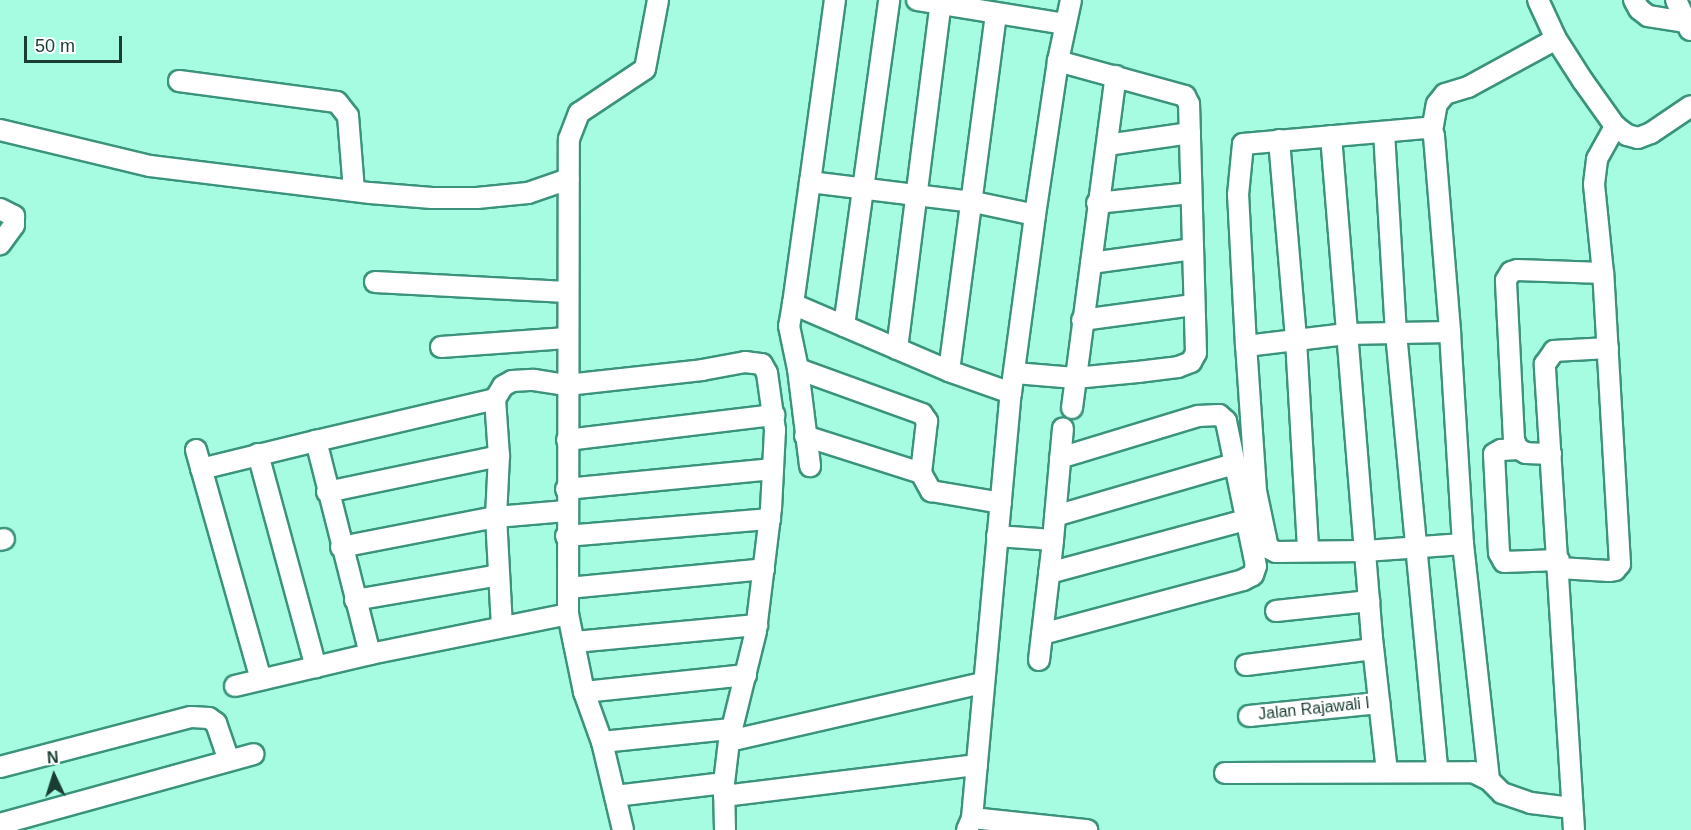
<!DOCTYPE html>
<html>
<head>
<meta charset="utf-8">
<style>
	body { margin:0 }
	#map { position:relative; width:1691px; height:830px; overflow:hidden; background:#a5fce1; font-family:Arial,sans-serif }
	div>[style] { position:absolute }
	.roads { filter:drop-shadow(2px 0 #3b937c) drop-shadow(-2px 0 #3b937c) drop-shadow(0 2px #3b937c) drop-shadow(0 -2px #3b937c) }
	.minor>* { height:20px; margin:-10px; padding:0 10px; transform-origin:10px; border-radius:10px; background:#fff }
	span { translate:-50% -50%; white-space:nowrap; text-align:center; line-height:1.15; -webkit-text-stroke:4.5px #fff; paint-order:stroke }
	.street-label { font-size:16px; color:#193d33 }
	.north { position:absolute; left:24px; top:746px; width:60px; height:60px; -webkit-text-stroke:4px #fff; paint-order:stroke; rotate:356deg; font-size:16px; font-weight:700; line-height:24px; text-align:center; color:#193d33 }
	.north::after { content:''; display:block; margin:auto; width:21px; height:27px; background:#193d33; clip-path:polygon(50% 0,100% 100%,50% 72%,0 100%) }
	.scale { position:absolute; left:24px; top:36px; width:98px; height:27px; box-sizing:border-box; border:3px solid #193d33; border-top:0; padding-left:8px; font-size:18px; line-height:21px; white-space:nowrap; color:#193d33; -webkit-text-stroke:4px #fff; paint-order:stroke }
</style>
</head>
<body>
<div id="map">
	<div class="roads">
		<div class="minor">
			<i style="left:917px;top:0;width:150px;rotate:9.2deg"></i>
			<i style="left:1538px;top:0;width:43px;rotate:65.2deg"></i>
			<i style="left:1556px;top:39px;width:50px;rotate:57.3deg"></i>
			<i style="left:1583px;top:81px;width:55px;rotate:54.6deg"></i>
			<i style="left:1615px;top:126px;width:15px;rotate:37deg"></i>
			<i style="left:1627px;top:135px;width:11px;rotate:15deg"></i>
			<i style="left:1638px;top:138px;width:14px;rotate:-21deg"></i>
			<i style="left:1651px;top:133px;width:48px;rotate:-34deg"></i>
			<i style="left:1634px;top:0;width:10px;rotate:61deg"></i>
			<i style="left:1639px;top:9px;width:11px;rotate:38deg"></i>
			<i style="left:1648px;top:16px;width:37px;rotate:9deg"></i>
			<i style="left:1676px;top:0;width:33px;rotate:65deg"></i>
			<i style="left:179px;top:81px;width:159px;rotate:7.6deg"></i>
			<i style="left:337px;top:102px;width:18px;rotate:52deg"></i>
			<i style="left:348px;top:116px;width:75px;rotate:85.4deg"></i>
			<i style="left:0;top:130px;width:154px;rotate:13.5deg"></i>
			<i style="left:150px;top:166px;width:222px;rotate:7deg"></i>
			<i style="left:370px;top:193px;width:62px;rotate:4.6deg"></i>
			<i style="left:432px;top:198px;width:45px"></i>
			<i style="left:477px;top:198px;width:51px;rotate:-5.6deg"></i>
			<i style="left:528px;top:193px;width:43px;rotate:-18.9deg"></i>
			<i style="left:1432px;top:131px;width:27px;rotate:-80deg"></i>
			<i style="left:1437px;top:104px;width:13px;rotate:-51deg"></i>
			<i style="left:1445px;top:94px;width:24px;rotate:-17deg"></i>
			<i style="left:1468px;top:87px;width:100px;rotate:-28.6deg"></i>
			<i style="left:1384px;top:132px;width:201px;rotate:86.6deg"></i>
			<i style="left:1396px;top:333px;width:439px;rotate:84.6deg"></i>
			<i style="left:1331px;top:136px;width:504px;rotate:85.33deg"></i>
			<i style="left:1372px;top:638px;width:134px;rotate:83.6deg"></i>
			<i style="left:1279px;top:140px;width:201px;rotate:85.1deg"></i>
			<i style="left:1296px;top:340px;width:211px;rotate:86.7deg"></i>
			<i style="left:1107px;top:145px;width:84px;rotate:-8.2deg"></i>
			<i style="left:810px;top:182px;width:184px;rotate:-82.2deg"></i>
			<i style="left:1097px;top:203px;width:94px;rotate:-6.1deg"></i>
			<i style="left:0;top:209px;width:16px;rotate:27deg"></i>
			<i style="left:14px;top:216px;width:9px;rotate:90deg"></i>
			<i style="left:14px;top:225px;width:24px;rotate:126deg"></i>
			<i style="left:1091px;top:263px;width:103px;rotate:-7.8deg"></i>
			<i style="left:375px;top:282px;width:192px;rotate:3deg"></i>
			<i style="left:793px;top:304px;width:22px;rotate:100deg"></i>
			<i style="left:789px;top:326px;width:44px;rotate:78.2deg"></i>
			<i style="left:798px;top:369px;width:132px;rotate:19.9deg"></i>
			<i style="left:922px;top:414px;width:9px;rotate:54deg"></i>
			<i style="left:927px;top:421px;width:52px;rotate:96.6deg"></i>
			<i style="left:921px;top:473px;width:21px;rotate:61deg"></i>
			<i style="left:931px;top:491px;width:71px;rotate:9.7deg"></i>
			<i style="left:1082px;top:320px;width:112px;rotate:-7.7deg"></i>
			<i style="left:844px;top:326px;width:329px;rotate:-82.1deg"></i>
			<i style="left:1246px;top:346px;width:151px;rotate:-93deg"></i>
			<i style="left:1238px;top:195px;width:51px;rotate:-84.4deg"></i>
			<i style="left:1243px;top:144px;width:183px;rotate:-5deg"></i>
			<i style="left:1425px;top:128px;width:8px;rotate:23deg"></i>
			<i style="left:1432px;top:131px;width:5px;rotate:68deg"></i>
			<i style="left:1434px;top:136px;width:197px;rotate:85.3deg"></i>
			<i style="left:441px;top:347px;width:126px;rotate:-4.1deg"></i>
			<i style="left:897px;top:349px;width:343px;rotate:-82.8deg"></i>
			<i style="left:798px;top:369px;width:98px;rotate:82.9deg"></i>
			<i style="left:949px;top:371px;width:359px;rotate:-82.5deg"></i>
			<i style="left:1015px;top:373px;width:60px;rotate:4.8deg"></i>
			<i style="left:1075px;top:378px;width:63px;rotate:-5.4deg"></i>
			<i style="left:1138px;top:372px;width:40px;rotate:-7.1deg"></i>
			<i style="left:1178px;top:367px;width:14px;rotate:-21deg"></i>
			<i style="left:1191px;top:362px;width:10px;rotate:-61deg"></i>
			<i style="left:1196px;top:353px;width:249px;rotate:-91.6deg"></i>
			<i style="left:1189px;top:104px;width:9px;rotate:-117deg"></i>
			<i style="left:1185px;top:96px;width:132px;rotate:-164.6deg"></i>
			<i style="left:1011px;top:393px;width:66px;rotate:-160.5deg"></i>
			<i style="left:949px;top:371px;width:170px;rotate:-156.8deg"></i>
			<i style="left:793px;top:304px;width:123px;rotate:-82.1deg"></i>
			<i style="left:810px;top:182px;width:165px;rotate:7deg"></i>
			<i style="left:974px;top:202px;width:62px;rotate:12deg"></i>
			<i style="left:1072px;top:408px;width:335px;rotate:-82.5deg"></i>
			<i style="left:805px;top:436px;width:122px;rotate:17.7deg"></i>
			<i style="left:567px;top:440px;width:209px;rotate:-6.9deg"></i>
			<i style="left:1518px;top:449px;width:17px;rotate:177deg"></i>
			<i style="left:1501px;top:450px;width:8px;rotate:150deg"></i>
			<i style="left:1494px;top:454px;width:99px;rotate:87.1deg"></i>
			<i style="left:1499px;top:553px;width:10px;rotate:61deg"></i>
			<i style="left:1504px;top:562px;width:55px;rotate:-2.1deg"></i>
			<i style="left:196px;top:450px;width:238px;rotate:74.2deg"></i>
			<i style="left:258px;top:454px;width:221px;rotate:74.8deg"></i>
			<i style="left:1551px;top:454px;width:25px;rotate:-178deg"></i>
			<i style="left:1526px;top:453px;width:9px;rotate:-153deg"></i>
			<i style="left:1518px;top:449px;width:10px;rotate:-114deg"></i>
			<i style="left:1514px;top:440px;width:160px;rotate:-92.9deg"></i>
			<i style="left:1506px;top:280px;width:9px;rotate:-58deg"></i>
			<i style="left:1511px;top:272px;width:6px;rotate:-18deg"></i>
			<i style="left:1517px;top:270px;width:86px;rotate:2deg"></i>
			<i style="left:1603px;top:273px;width:89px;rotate:-95.8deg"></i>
			<i style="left:1594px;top:184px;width:25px;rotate:-83deg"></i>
			<i style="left:1597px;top:159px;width:38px;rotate:-61deg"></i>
			<i style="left:201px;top:469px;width:118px;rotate:-13.7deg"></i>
			<i style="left:566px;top:489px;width:208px;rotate:-5.5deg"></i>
			<i style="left:327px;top:492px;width:176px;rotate:-11.8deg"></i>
			<i style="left:1055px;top:516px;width:186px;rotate:-16.2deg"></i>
			<i style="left:566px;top:536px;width:205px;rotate:-4.8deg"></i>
			<i style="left:997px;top:536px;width:56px;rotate:4.1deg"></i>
			<i style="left:0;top:540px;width:4px;rotate:-14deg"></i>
			<i style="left:1463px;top:544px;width:98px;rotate:175.9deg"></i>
			<i style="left:1365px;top:551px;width:89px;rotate:179.4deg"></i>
			<i style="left:1276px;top:552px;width:9px;rotate:-153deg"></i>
			<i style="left:1268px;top:548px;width:58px;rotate:-101.9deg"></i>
			<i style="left:1256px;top:491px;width:145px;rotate:-93.9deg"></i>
			<i style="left:1246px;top:346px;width:101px;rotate:-6.8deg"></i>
			<i style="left:1346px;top:334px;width:104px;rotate:-1.1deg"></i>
			<i style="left:1450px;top:332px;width:212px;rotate:86.5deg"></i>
			<i style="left:1463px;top:544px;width:237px;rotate:83.7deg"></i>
			<i style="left:341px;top:547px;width:158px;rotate:-11deg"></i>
			<i style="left:496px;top:517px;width:70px;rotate:-4.9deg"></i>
			<i style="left:1559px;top:568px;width:50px;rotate:3.4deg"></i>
			<i style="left:1609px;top:571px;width:6px;rotate:-9deg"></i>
			<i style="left:1615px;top:570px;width:8px;rotate:-50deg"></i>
			<i style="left:1620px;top:564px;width:291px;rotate:-93.3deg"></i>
			<i style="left:1049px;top:573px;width:204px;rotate:-15.1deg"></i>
			<i style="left:568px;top:588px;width:197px;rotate:-5.5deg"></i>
			<i style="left:355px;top:600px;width:146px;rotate:-9.8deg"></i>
			<i style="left:1276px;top:611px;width:94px;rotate:-6.1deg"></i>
			<i style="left:502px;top:627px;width:110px;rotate:-93.1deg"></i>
			<i style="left:496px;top:517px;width:61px;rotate:-87.2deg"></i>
			<i style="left:499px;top:456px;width:57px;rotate:-94deg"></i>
			<i style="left:495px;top:399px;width:15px;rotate:-58deg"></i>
			<i style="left:503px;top:386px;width:10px;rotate:-29deg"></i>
			<i style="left:512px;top:381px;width:22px;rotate:-3deg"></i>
			<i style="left:534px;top:380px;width:33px;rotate:9deg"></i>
			<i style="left:567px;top:385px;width:136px;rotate:-6.3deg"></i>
			<i style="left:702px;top:370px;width:44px;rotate:-10.5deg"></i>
			<i style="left:745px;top:362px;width:17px;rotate:7deg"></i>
			<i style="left:762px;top:364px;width:10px;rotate:61deg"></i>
			<i style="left:767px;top:373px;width:58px;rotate:82deg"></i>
			<i style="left:775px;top:430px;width:78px;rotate:92.9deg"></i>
			<i style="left:771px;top:508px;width:124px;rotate:97deg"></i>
			<i style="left:756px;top:631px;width:113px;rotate:103.8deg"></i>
			<i style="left:729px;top:741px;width:42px;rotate:96.8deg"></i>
			<i style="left:724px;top:783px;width:47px;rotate:88.8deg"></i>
			<i style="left:1042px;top:634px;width:208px;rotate:-15deg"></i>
			<i style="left:1243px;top:580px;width:11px;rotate:-27deg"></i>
			<i style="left:1253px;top:575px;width:9px;rotate:-72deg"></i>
			<i style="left:1256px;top:566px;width:148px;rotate:-101.7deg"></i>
			<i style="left:1226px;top:421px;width:9px;rotate:-139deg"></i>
			<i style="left:1219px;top:415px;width:21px;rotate:177deg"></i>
			<i style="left:1198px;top:416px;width:144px;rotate:163.1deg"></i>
			<i style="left:574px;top:642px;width:184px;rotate:-5.3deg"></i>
			<i style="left:370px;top:654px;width:220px;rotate:-104.2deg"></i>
			<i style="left:316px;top:441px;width:184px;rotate:-13.2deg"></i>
			<i style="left:1039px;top:660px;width:121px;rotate:-83.3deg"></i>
			<i style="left:1053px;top:540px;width:112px;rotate:-84.9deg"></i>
			<i style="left:1246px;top:665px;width:128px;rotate:-7.2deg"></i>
			<i style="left:235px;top:686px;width:139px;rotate:-13.3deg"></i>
			<i style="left:370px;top:654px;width:202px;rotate:-11.4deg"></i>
			<i style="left:584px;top:692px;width:163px;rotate:-6deg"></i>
			<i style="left:1249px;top:716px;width:131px;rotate:-5.7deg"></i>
			<i style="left:729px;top:741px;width:261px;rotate:-12.9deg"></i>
			<i style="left:602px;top:742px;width:130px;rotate:-5.8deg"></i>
			<i style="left:0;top:767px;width:197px;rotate:-14.7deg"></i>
			<i style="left:191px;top:717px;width:18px;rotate:3deg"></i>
			<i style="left:209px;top:718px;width:9px;rotate:36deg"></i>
			<i style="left:216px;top:723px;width:39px;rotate:71deg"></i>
			<i style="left:1225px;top:773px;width:248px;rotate:-0.2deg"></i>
			<i style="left:1473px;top:772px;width:18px;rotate:27deg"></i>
			<i style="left:1489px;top:780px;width:18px;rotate:45deg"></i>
			<i style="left:1502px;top:793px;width:31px;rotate:19deg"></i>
			<i style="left:1531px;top:803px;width:41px;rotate:7deg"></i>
			<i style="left:615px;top:796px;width:110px;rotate:-6.8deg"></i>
			<i style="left:724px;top:796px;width:255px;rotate:-7deg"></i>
			<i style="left:972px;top:818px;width:116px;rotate:6deg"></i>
			<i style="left:0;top:824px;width:263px;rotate:-15.4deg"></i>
			<i style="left:623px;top:830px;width:90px;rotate:-103.4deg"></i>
			<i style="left:602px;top:742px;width:53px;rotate:-109.8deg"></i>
			<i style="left:584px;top:692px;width:80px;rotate:-101.6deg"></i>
			<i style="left:568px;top:614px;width:475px;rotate:-89.9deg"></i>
			<i style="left:569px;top:139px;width:28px;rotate:-69deg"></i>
			<i style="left:579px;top:113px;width:79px;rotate:-33.7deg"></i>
			<i style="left:645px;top:69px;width:70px;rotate:-79.3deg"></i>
			<i style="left:967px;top:830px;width:13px;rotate:-67deg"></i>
			<i style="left:972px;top:818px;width:427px;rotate:-84.8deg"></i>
			<i style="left:1011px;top:393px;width:180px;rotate:-82.3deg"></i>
			<i style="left:1035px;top:215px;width:156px;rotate:-81.5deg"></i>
			<i style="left:1058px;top:61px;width:62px;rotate:-78deg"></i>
			<i style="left:1574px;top:830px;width:467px;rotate:-93.6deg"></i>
			<i style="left:1545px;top:364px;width:16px;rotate:-55deg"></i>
			<i style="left:1554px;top:351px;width:54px;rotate:-3.2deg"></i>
		</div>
	</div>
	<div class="street-label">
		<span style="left:1314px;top:709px;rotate:-6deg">Jalan Rajawali I</span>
	</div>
	<div class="north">N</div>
	<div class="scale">50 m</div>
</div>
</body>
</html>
